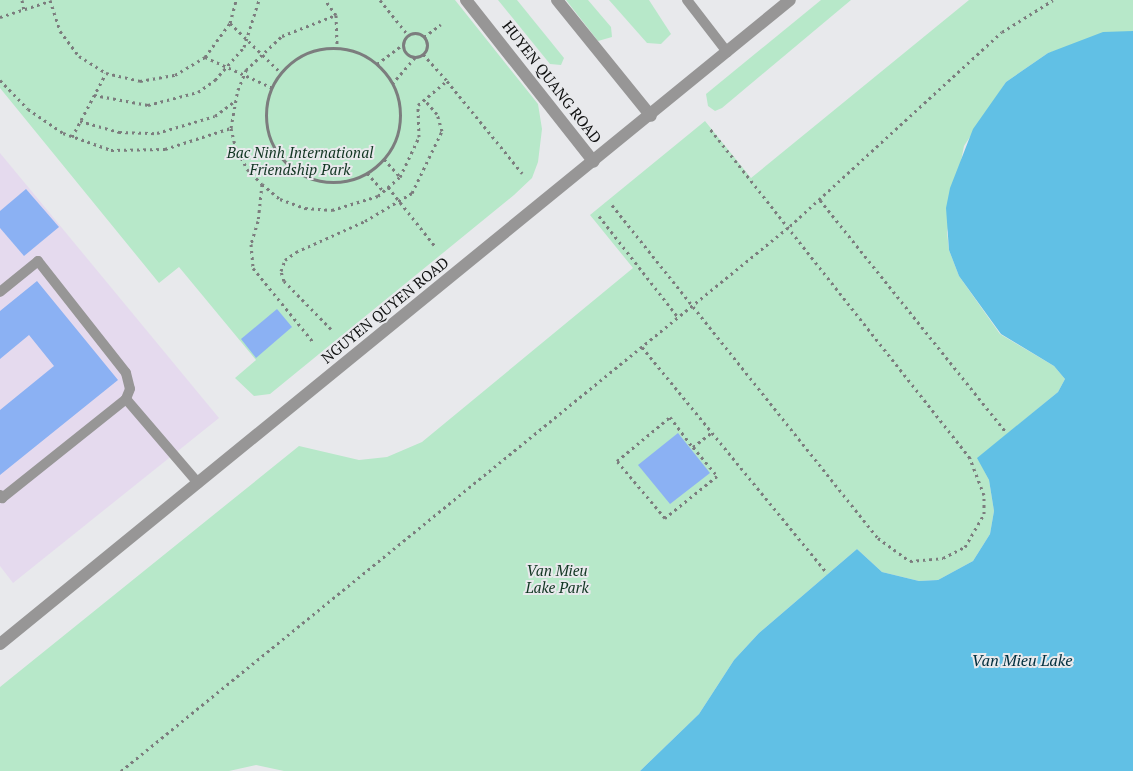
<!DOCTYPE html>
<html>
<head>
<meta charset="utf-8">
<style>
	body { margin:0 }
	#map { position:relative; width:1133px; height:771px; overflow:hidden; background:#e8e9ec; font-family:"PT Serif",serif }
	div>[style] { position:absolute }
	.medical>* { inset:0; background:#e5daee }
	.green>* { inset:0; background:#b7e8c9 }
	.water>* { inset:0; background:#61c0e5 }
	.building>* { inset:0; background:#8bb1f3 }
	.path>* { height:3px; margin-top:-1.5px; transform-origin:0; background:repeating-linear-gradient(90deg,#7c7d7e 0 2.5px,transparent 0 6.5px) }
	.path>.ring { margin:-1.5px; padding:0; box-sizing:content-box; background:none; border:3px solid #7c7d7e; border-radius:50% }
	.service>* { height:10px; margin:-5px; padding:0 5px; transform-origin:5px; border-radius:5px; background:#979696 }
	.tertiary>* { height:12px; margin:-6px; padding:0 6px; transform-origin:6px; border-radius:6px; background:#979696 }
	span { translate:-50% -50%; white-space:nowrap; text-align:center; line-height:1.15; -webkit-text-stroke:4px #e8e9ec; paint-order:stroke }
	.street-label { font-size:15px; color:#0f1010 }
	.park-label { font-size:15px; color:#113522; font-style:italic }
	.water-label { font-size:16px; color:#002e3d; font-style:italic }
</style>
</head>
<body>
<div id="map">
	<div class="medical">
		<i style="clip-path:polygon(0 153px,219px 418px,13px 583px,0 566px)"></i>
	</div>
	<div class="green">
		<i style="clip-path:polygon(0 0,455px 0,538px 104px,542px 129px,538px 162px,532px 178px,514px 195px,270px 394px,254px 396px,235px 378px,256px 360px,179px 267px,159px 283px,0 88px)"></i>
		<i style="clip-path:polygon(498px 0,517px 0,564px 58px,561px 65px,550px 64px)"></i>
		<i style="clip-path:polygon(566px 0,588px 0,611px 27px,612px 37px,598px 41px)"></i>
		<i style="clip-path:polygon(609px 0,649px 0,671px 34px,661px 44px,647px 43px)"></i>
		<i style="clip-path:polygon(821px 0,851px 0,722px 108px,715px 111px,708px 106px,706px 94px)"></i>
		<i style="clip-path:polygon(969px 0,1133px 0,1133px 31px,1048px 53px,1006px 82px,964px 146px,947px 232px,949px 250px,959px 276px,1000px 334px,1054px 366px,1065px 379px,1058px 392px,978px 458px,989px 480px,994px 511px,990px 534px,973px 561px,938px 580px,919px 581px,882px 572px,857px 549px,759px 633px,734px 660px,699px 714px,640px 771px,284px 771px,256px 765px,229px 771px,0 771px,0 687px,299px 446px,359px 460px,387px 457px,422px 442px,633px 268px,590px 215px,705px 121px,751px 178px)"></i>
	</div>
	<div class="water">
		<i style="clip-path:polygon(1133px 31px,1133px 771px,640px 771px,699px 714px,734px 660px,759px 633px,857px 549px,882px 572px,919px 581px,938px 580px,973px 561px,990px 534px,994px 511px,989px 480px,977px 458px,1058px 392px,1065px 379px,1054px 366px,1001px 334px,959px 276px,949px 250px,946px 208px,950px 188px,973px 129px,1006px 82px,1048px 53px,1103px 32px)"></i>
	</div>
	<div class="building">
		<i style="clip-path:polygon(26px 189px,59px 227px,24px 256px,0 228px,0 211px)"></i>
		<i style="clip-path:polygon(37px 281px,118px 380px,0 475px,0 410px,54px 366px,29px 335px,0 359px,0 311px)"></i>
		<i style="clip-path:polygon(277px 309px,292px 327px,256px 358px,241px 339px)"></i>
		<i style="clip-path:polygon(678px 433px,710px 473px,670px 504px,638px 465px)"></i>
	</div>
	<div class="path">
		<i style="left:22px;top:0;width:10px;rotate:79deg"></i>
		<i style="left:50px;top:0;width:33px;rotate:72deg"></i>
		<i style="left:60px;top:31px;width:31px;rotate:53deg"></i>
		<i style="left:79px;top:56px;width:32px;rotate:32deg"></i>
		<i style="left:106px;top:73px;width:35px;rotate:13deg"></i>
		<i style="left:140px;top:81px;width:36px;rotate:-10deg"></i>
		<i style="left:175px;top:75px;width:35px;rotate:-31deg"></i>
		<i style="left:205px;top:57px;width:42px;rotate:-53.7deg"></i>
		<i style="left:230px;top:23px;width:24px;rotate:-75deg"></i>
		<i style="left:380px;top:0;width:45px;rotate:51.3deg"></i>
		<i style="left:336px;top:15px;width:34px;rotate:88deg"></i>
		<i style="left:0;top:17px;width:52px;rotate:-17.7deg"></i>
		<i style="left:230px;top:23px;width:71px;rotate:44.4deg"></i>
		<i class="ring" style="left:403px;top:33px;width:21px;height:21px"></i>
		<i style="left:424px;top:37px;width:21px;rotate:-37deg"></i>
		<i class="ring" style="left:266px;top:48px;width:131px;height:131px"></i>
		<i style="left:423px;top:54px;width:36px;rotate:48deg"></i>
		<i style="left:205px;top:57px;width:75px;rotate:24.5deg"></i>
		<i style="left:377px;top:64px;width:31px;rotate:-37deg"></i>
		<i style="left:0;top:80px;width:40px;rotate:46deg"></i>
		<i style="left:28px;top:109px;width:42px;rotate:34.4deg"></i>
		<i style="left:63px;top:133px;width:51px;rotate:19.5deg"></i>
		<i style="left:111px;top:150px;width:54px;rotate:-1.1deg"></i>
		<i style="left:165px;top:149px;width:69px;rotate:-17.7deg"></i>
		<i style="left:231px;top:128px;width:18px;rotate:77deg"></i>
		<i style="left:235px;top:146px;width:26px;rotate:62deg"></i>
		<i style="left:247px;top:169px;width:21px;rotate:45deg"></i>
		<i style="left:262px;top:184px;width:23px;rotate:40deg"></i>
		<i style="left:280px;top:199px;width:27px;rotate:20deg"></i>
		<i style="left:305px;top:208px;width:27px;rotate:4deg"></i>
		<i style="left:332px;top:210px;width:48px;rotate:-16.9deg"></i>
		<i style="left:378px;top:196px;width:29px;rotate:-41deg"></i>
		<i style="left:400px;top:177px;width:44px;rotate:-64.6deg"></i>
		<i style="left:419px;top:137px;width:32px;rotate:-92deg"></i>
		<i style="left:418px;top:105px;width:38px;rotate:-40deg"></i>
		<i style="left:447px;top:81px;width:119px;rotate:50.8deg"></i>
		<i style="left:392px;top:84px;width:35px;rotate:-49deg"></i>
		<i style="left:94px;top:95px;width:55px;rotate:10.5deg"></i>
		<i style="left:148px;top:105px;width:52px;rotate:-14.6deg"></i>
		<i style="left:198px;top:92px;width:21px;rotate:-35deg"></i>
		<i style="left:215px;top:80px;width:44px;rotate:-48.7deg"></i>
		<i style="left:244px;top:47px;width:49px;rotate:-72.3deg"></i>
		<i style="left:80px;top:121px;width:41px;rotate:15.8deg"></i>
		<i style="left:119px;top:132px;width:38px;rotate:2deg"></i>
		<i style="left:157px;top:133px;width:60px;rotate:-16.3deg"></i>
		<i style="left:215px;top:116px;width:26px;rotate:-37deg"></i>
		<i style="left:231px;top:128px;width:39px;rotate:-80deg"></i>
		<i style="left:238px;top:90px;width:22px;rotate:-68deg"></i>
		<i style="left:246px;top:70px;width:50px;rotate:-43.4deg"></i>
		<i style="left:282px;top:36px;width:58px;rotate:-21.3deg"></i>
		<i style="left:336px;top:15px;width:19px;rotate:-126deg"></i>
		<i style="left:72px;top:137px;width:72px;rotate:-62deg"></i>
		<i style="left:384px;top:159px;width:24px;rotate:48deg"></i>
		<i style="left:367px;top:173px;width:24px;rotate:48deg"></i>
		<i style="left:262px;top:184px;width:37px;rotate:96deg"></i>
		<i style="left:258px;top:221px;width:24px;rotate:107deg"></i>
		<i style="left:251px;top:244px;width:24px;rotate:85deg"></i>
		<i style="left:253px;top:268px;width:97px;rotate:50.9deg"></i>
		<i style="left:388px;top:187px;width:75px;rotate:51.5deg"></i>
		<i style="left:820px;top:200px;width:297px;rotate:51.3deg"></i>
		<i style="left:612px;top:205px;width:426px;rotate:51.4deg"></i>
		<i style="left:878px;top:538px;width:39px;rotate:36deg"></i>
		<i style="left:910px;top:561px;width:33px;rotate:-5deg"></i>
		<i style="left:943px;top:558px;width:25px;rotate:-27deg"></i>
		<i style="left:965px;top:547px;width:38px;rotate:-60deg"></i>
		<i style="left:984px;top:514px;width:19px;rotate:-90deg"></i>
		<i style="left:984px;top:495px;width:40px;rotate:-111deg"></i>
		<i style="left:970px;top:458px;width:422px;rotate:-128.3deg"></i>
		<i style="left:599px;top:216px;width:128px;rotate:52deg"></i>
		<i style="left:331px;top:329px;width:67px;rotate:-134.4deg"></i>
		<i style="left:284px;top:281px;width:10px;rotate:-107deg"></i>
		<i style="left:281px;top:271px;width:12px;rotate:-70deg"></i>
		<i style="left:285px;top:260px;width:14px;rotate:-36deg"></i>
		<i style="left:296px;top:252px;width:76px;rotate:-24.2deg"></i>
		<i style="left:365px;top:221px;width:55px;rotate:-30.8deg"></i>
		<i style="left:412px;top:193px;width:69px;rotate:-64.2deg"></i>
		<i style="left:442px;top:131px;width:18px;rotate:-106deg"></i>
		<i style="left:437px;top:114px;width:18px;rotate:-131deg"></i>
		<i style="left:642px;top:347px;width:292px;rotate:50.7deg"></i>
		<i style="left:693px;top:447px;width:38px;rotate:50deg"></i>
		<i style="left:717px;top:476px;width:67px;rotate:141.1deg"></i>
		<i style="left:665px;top:518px;width:75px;rotate:-130.1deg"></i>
		<i style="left:617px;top:461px;width:69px;rotate:-39.7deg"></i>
		<i style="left:670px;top:417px;width:38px;rotate:53deg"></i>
		<i style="left:693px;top:447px;width:24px;rotate:-38deg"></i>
		<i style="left:121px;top:771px;width:863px;rotate:-39.17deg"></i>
		<i style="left:790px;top:226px;width:287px;rotate:-42.5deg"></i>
		<i style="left:1002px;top:32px;width:60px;rotate:-32.1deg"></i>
	</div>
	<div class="service">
		<i style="left:687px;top:0;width:66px;rotate:52.4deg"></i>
		<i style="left:0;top:292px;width:49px;rotate:-39.2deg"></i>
		<i style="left:38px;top:261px;width:142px;rotate:51.8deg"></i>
		<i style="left:126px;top:373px;width:16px;rotate:76deg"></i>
		<i style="left:130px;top:389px;width:11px;rotate:112deg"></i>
		<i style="left:0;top:495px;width:4px;rotate:56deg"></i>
		<i style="left:2px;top:498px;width:159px;rotate:-38.6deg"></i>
		<i style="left:126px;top:399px;width:111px;rotate:49.4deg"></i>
	</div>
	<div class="tertiary">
		<i style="left:466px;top:0;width:206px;rotate:51.7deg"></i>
		<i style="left:557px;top:0;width:149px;rotate:51deg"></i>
		<i style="left:0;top:644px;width:1019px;rotate:-39.19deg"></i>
	</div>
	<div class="street-label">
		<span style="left:552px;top:82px;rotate:52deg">HUYEN QUANG ROAD</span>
		<span style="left:385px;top:310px;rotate:-39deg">NGUYEN QUYEN ROAD</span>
	</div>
	<div class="park-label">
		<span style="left:300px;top:161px">Bac Ninh International<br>Friendship Park</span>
		<span style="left:557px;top:579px">Van Mieu<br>Lake Park</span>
	</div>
	<div class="water-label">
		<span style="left:1022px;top:660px">Van Mieu Lake</span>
	</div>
</div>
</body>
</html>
